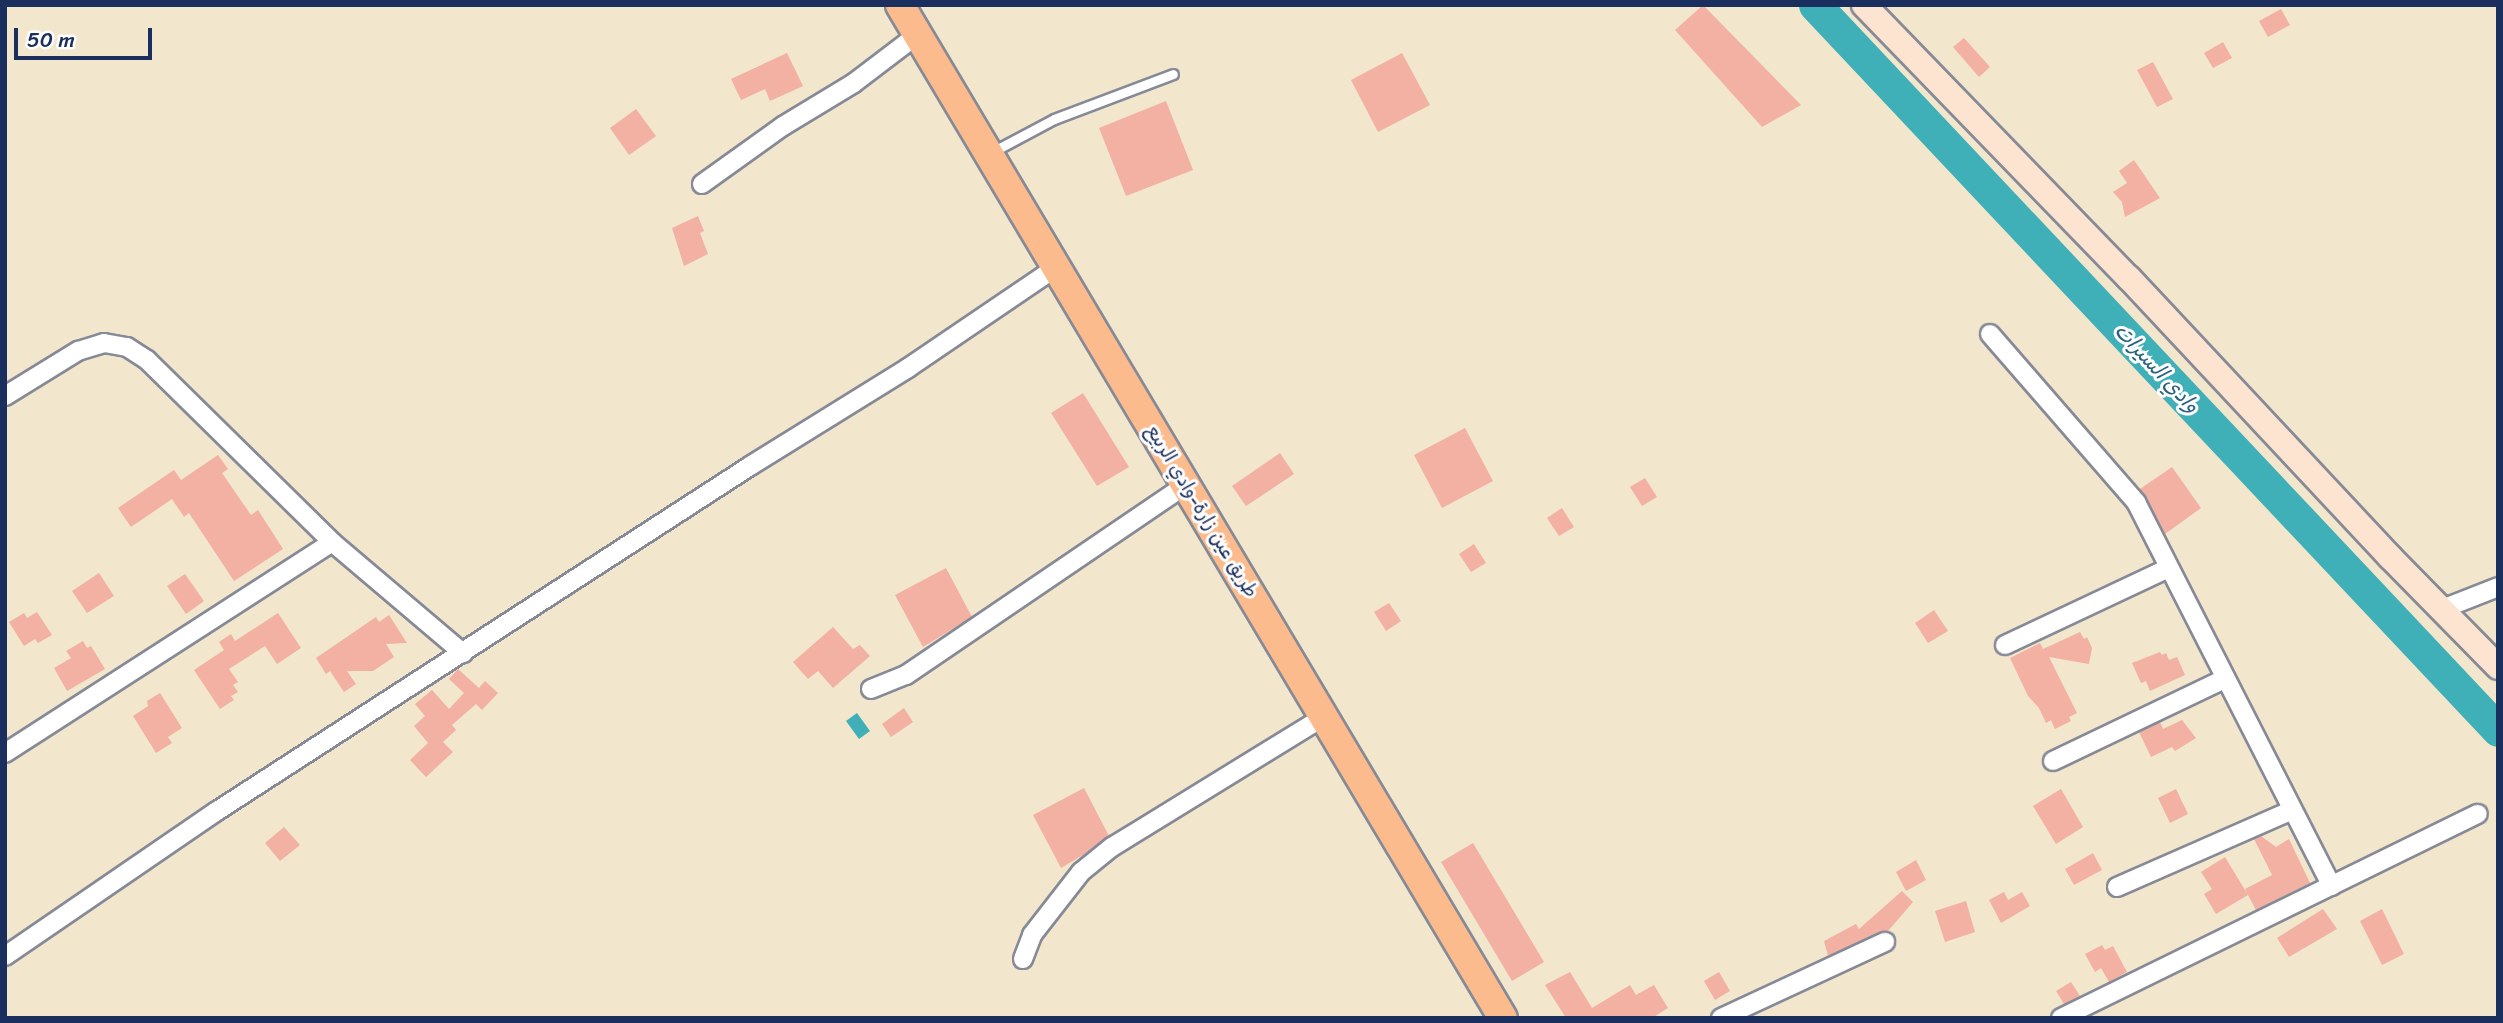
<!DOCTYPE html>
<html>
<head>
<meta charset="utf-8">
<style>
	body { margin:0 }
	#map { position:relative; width:2503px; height:1023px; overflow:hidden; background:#f2e6cd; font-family:Sriracha,"Playpen Sans Arabic",sans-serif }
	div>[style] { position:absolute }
	.water>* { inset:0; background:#40b0b8 }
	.river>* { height:33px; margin:-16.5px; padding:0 16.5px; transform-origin:16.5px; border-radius:16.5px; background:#40b0b8 }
	.building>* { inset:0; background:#f2b1a3 }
	.roads { filter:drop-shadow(2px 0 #868a96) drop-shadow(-2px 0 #868a96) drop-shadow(0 2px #868a96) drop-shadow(0 -2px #868a96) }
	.service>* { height:9px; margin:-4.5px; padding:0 4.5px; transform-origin:4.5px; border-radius:4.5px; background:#fff }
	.minor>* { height:18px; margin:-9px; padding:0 9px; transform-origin:9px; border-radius:9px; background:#fff }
	.secondary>* { height:24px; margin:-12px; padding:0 12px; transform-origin:12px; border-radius:12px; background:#fde4d1 }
	.primary>* { height:28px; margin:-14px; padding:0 14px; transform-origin:14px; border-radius:14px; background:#fbbb8d }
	span { translate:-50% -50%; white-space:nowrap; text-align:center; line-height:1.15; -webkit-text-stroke:6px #fff; paint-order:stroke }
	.street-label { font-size:19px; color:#1b2f5e }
	.water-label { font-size:21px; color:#2a6382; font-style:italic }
	.frame { position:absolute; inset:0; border:7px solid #1b2f5e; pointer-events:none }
	.scale { position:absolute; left:14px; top:28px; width:138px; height:32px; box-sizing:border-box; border:4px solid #1b2f5e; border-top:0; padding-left:9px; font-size:21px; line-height:24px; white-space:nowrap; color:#1b2f5e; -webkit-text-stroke:5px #fff; paint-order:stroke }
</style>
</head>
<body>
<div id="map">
	<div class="water">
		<i style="clip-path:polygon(857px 713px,870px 731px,859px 739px,846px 721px)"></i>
	</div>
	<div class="river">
		<i style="left:1815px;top:5px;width:996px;rotate:46.71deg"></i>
	</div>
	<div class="building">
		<i style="clip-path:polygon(1703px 5px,1801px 105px,1762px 127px,1675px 30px)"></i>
		<i style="clip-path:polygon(2281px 9px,2290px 25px,2268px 37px,2259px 21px)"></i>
		<i style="clip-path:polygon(1964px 38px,1990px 67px,1979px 77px,1953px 47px)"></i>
		<i style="clip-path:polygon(2223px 42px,2232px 58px,2213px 68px,2204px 53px)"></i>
		<i style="clip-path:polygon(787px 53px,803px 86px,770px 101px,765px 89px,741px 100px,731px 79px)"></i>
		<i style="clip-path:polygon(1402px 53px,1430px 105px,1378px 132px,1351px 80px)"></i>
		<i style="clip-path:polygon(2153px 62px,2173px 99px,2157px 107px,2137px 70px)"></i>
		<i style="clip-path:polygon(1166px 101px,1193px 170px,1126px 196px,1099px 128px)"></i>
		<i style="clip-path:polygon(636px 109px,656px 136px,629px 155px,610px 128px)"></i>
		<i style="clip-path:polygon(2134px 160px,2160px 198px,2125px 217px,2122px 202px,2113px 192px,2127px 183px,2119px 171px)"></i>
		<i style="clip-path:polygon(698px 216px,704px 231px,700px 233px,708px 254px,684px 266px,672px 228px)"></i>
		<i style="clip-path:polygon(1083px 393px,1129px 467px,1097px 486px,1051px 413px)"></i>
		<i style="clip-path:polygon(1465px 428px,1493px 481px,1442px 508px,1414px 455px)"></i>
		<i style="clip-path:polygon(1280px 453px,1294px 474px,1246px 506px,1232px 486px)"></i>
		<i style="clip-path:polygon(218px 455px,228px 469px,222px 473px,251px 515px,258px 510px,283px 549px,234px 581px,189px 513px,184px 517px,172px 499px,131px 527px,118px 508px,174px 470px,181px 480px)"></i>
		<i style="clip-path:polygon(2172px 467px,2201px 508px,2165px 534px,2140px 489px)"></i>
		<i style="clip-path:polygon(1645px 478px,1657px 497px,1642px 506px,1630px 487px)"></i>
		<i style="clip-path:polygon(1562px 508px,1574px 527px,1559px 536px,1547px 518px)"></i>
		<i style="clip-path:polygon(1474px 544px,1486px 563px,1471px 572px,1459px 554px)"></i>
		<i style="clip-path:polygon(946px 568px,972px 617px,923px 647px,895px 595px)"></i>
		<i style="clip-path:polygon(99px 573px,114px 596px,87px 613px,72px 591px)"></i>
		<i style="clip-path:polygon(185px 574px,204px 601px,186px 614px,167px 586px)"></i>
		<i style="clip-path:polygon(1389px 603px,1401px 621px,1386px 631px,1374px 612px)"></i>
		<i style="clip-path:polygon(1934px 610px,1948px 631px,1928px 643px,1915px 623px)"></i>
		<i style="clip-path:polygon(37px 612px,52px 635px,38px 643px,35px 639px,24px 646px,9px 622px,24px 613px,27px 618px)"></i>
		<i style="clip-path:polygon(278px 613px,301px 648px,277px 664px,265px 646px,229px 669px,238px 682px,233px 685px,238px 692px,231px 696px,234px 700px,220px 709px,194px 670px,224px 650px,219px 642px,231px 634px,235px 641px)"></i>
		<i style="clip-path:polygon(389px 615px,407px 643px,386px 644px,394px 657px,373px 671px,347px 671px,356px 684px,344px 692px,330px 671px,326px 674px,316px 658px,376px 617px,379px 622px)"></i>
		<i style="clip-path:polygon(833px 627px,853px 649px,860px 645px,870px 656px,833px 688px,818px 671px,808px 679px,793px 662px)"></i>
		<i style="clip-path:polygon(2080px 632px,2084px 639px,2087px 637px,2092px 648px,2089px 664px,2049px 657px,2077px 713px,2069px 717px,2071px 721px,2055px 729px,2051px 720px,2046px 723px,2039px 708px,2028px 696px,2010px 658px,2040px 643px,2043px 649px)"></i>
		<i style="clip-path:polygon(83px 641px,87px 648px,91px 646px,105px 669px,67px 691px,54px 668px,71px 658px,66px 651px)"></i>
		<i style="clip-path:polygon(2160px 652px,2162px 655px,2166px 653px,2169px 660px,2177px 657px,2185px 675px,2150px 691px,2146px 681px,2141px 683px,2132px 663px)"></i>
		<i style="clip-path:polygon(458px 669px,479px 688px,485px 681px,498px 693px,482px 710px,476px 704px,452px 725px,456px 730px,443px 742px,453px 752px,426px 777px,410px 760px,428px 743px,414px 726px,425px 716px,415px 704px,432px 690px,449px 709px,464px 693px,449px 679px)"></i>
		<i style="clip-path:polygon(160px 693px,182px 728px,168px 737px,172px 743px,156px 753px,133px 716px,148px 706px,147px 701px)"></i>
		<i style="clip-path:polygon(904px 708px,913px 722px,891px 737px,882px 724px)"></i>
		<i style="clip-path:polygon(2182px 720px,2196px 738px,2175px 751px,2172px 747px,2151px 757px,2139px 732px,2160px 722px,2163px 729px)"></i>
		<i style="clip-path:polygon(1084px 788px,1109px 836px,1083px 855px,1061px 868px,1033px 815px)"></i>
		<i style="clip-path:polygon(2061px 789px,2083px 827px,2056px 844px,2033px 806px)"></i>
		<i style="clip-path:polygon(2176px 789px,2188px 814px,2170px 823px,2158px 798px)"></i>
		<i style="clip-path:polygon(284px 827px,300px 845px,280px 861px,265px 843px)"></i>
		<i style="clip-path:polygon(2261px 836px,2276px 847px,2289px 839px,2310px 883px,2256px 910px,2248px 895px,2216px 914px,2204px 894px,2212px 889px,2201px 872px,2225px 857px,2248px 895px,2245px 889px,2272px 875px,2254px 839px)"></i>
		<i style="clip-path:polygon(1473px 843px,1544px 962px,1512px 981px,1441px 862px)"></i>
		<i style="clip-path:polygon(2093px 853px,2102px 870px,2074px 885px,2065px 869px)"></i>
		<i style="clip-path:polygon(1916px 860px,1926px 880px,1906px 891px,1896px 872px)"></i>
		<i style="clip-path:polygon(1902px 891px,1913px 902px,1888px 931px,1880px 932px,1828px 956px,1824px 941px,1856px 924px,1859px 929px)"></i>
		<i style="clip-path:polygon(2004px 892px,2008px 900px,2022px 892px,2030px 906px,2001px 923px,1989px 900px)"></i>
		<i style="clip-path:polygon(1966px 901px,1975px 932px,1945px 942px,1935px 911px)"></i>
		<i style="clip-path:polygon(2323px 909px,2337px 929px,2289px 957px,2277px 938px)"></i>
		<i style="clip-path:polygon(2382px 909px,2404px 954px,2382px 965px,2360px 921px)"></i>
		<i style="clip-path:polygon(2102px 945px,2105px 950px,2113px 946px,2127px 972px,2109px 982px,2101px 968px,2095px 972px,2085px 954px)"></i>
		<i style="clip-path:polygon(1570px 972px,1592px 1008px,1630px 985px,1636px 995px,1654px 985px,1668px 1008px,1652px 1018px,1566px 1018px,1545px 985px)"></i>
		<i style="clip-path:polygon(1719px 972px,1730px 991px,1715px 1000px,1704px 981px)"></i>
		<i style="clip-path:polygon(2071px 982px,2080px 996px,2064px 1004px,2056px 991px)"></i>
	</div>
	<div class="roads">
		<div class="service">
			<i style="left:992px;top:152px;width:70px;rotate:-28deg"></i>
			<i style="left:1054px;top:119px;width:127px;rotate:-20.7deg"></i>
		</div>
		<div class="minor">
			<i style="left:702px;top:184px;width:100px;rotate:-35.6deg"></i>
			<i style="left:783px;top:126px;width:83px;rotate:-31.2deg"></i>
			<i style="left:854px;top:83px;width:79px;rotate:-37.3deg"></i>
			<i style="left:1990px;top:334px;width:223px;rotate:49deg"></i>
			<i style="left:2136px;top:502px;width:431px;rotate:63deg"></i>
			<i style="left:5px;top:396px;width:86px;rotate:-31.7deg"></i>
			<i style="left:78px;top:351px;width:27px;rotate:-17deg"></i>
			<i style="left:104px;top:343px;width:23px;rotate:10deg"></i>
			<i style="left:127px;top:347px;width:24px;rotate:33deg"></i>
			<i style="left:147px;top:360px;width:260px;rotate:44.5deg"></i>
			<i style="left:2442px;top:609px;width:60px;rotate:-21.4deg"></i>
			<i style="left:2005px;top:645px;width:181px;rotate:-25.2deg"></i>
			<i style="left:871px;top:689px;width:38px;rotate:-22deg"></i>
			<i style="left:906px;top:675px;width:340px;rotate:-34.2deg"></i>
			<i style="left:5px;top:753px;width:389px;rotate:-32.8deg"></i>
			<i style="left:332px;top:542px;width:172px;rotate:40.3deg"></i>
			<i style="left:2053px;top:761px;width:190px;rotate:-25.6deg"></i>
			<i style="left:2117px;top:887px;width:191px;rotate:-23.7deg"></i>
			<i style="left:5px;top:956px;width:257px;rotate:-34.4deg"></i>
			<i style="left:217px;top:811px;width:635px;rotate:-32.91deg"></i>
			<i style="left:750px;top:466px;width:186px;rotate:-31.8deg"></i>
			<i style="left:908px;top:368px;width:178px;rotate:-34.2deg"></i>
			<i style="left:1023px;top:959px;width:26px;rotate:-69deg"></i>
			<i style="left:1032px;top:935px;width:80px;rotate:-52.1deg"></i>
			<i style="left:1081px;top:872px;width:40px;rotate:-39deg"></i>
			<i style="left:1112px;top:847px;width:248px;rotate:-31.6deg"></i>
			<i style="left:1721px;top:1018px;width:181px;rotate:-24.9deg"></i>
			<i style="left:2061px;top:1018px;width:464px;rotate:-26.1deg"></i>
		</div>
		<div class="secondary">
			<i style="left:1864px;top:5px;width:380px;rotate:45.9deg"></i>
			<i style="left:2129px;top:278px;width:382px;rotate:46.9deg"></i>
			<i style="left:2390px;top:557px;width:154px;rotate:45.5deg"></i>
		</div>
		<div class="primary">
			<i style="left:900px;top:5px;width:1179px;rotate:59.24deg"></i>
		</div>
	</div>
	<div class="street-label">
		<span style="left:1202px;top:511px;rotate:59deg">طريق عين زارة-وادي الربيع</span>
	</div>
	<div class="water-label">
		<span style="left:2157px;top:368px;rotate:47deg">وادي السيرات</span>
	</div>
	<div class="frame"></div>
	<div class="scale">50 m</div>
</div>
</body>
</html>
